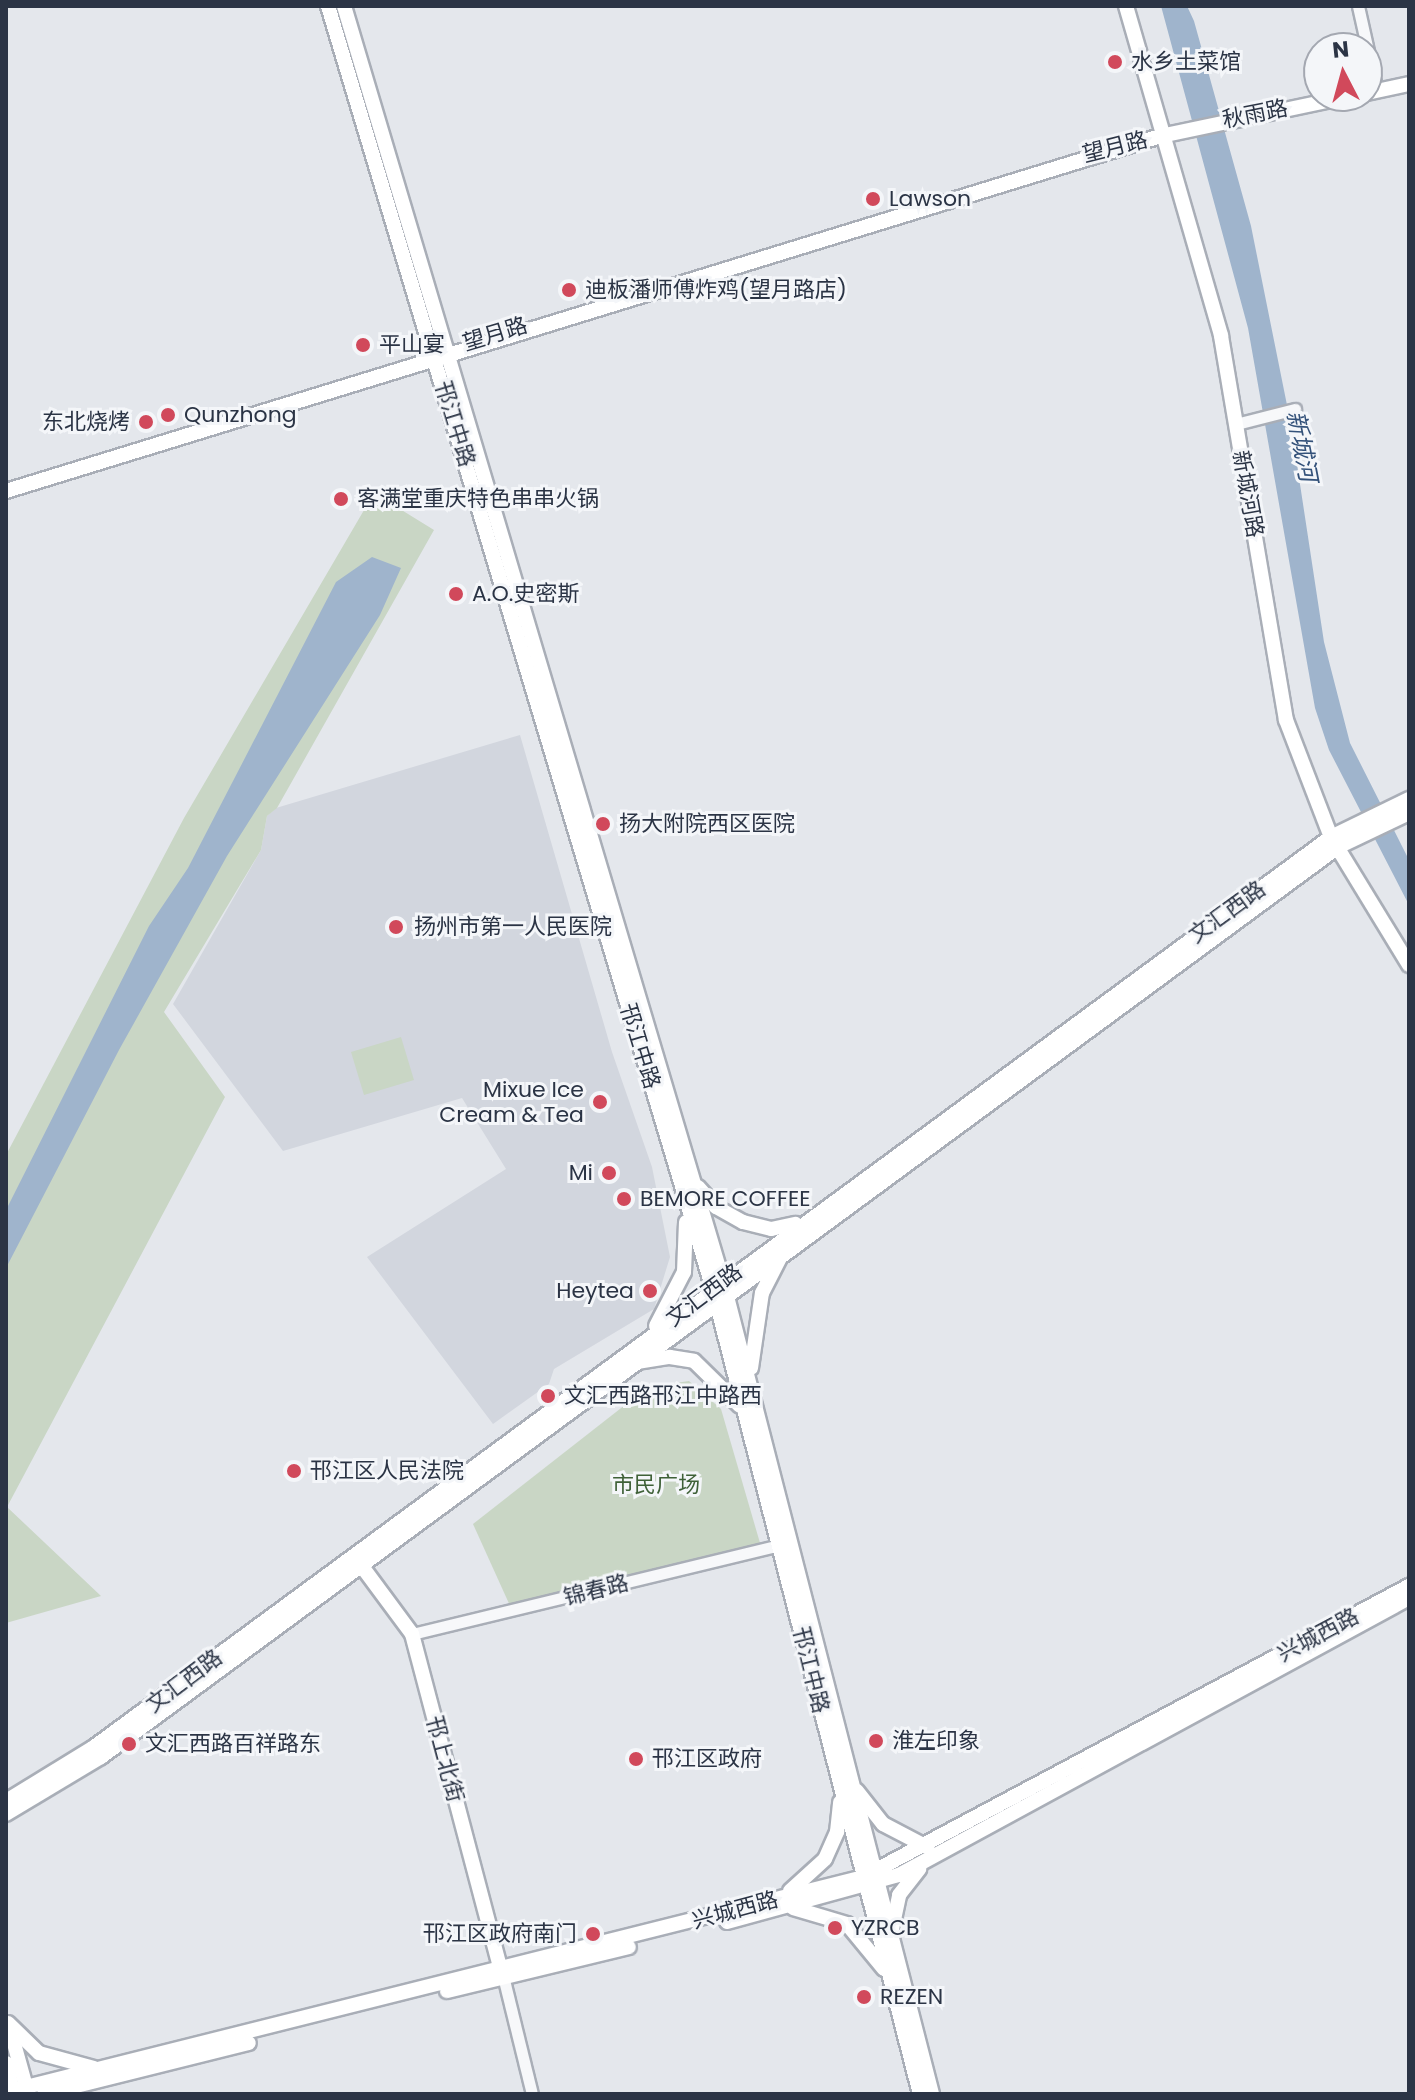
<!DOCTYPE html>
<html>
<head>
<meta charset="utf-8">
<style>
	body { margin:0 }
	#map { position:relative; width:1415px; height:2100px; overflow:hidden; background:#e4e7ec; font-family:Poppins,"Noto Sans SC",sans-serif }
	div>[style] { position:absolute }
	.built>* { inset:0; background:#d2d6de }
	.green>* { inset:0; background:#c9d6c5 }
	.water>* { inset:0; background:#9fb4cc }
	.roads { filter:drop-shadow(2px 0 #a9aeb7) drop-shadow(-2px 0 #a9aeb7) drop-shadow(0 2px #a9aeb7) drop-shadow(0 -2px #a9aeb7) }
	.street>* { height:11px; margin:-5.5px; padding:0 5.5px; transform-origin:5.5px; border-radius:5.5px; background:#f7f8fa }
	.secondary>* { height:14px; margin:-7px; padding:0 7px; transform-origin:7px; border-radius:7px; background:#fff }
	.dots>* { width:22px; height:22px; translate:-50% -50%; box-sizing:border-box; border:4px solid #f4f6f9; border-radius:50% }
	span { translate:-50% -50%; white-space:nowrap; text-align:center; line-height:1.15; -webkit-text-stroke:6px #f4f6f9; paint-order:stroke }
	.poi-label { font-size:22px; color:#2b3445 }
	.left { translate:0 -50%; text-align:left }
	.right { translate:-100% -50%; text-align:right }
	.street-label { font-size:22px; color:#2b3445 }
	.park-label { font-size:22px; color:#3f6138 }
	.water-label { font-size:24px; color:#34527a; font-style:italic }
	.frame { position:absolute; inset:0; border:8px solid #2b3445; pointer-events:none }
	.north { position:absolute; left:1303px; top:32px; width:80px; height:80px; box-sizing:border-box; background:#f4f6f9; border:2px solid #a4a8b1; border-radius:50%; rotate:354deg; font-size:22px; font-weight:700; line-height:32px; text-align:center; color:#2b3445 }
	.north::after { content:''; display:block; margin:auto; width:28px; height:36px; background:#d1495b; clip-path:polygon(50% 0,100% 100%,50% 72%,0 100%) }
</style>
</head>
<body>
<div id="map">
	<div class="built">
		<i style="clip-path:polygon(520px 735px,612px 1052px,652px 1167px,670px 1257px,654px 1309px,554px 1369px,549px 1384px,493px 1424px,367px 1257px,506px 1169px,462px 1098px,283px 1151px,173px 1004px,261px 850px,267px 816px,276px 808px)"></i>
	</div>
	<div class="green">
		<i style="clip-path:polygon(374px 493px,434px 530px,277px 808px,267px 816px,261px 850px,164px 1012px,225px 1097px,7px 1507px,101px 1596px,6px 1623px,6px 1155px,184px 818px)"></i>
		<i style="clip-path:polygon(401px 1037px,414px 1080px,364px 1095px,351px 1052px)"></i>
		<i style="clip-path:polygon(689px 1381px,721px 1409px,760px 1543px,511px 1608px,473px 1524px,648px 1387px)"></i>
	</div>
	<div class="water">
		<i style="clip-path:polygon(1161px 6px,1187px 6px,1194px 21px,1251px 226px,1291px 425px,1324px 642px,1350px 743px,1409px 860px,1409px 905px,1329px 750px,1315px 708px,1248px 328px)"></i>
		<i style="clip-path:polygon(372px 557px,401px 568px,380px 615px,227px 856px,119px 1050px,6px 1268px,6px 1210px,149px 926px,188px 868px,336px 582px)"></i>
	</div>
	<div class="roads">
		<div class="street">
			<i style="left:1358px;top:6px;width:87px;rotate:77.4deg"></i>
			<i style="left:1236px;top:424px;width:61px;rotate:-14.3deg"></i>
			<i style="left:412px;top:1634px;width:379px;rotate:-13.6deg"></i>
			<i style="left:504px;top:1980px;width:117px;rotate:76.2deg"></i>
		</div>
		<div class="secondary">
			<i style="left:328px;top:6px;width:1340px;rotate:73.3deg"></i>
			<i style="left:713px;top:1289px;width:831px;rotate:75.58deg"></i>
			<i style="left:344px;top:6px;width:1330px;rotate:73.45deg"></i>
			<i style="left:723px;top:1281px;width:839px;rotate:75.58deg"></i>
			<i style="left:1126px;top:6px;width:343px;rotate:73.9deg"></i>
			<i style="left:1221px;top:336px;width:389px;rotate:80.4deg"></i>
			<i style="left:1286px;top:720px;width:125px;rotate:69deg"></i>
			<i style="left:1331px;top:837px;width:150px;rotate:58.6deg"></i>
			<i style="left:1367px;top:93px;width:43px;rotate:-12.1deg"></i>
			<i style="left:6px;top:491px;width:1208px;rotate:-17.09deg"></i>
			<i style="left:1161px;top:136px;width:193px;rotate:-11.9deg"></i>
			<i style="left:698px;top:1187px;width:27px;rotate:48deg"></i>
			<i style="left:716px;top:1207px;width:31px;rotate:29deg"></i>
			<i style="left:743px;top:1222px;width:29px;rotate:14deg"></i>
			<i style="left:771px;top:1229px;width:25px;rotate:-12deg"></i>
			<i style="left:656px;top:1326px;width:61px;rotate:-62.6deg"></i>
			<i style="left:684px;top:1272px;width:50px;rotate:-87.7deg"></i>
			<i style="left:637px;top:1362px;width:33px;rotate:-9deg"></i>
			<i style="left:670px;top:1357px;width:24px;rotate:9deg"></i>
			<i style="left:694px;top:1361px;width:64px;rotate:44.4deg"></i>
			<i style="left:751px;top:1368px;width:76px;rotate:-81.7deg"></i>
			<i style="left:762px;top:1293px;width:44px;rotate:-62.9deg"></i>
			<i style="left:358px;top:1561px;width:91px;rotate:53.5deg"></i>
			<i style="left:412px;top:1634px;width:353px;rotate:75.2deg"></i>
			<i style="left:857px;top:1791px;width:42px;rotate:51.8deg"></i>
			<i style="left:883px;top:1824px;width:50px;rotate:27.6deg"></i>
			<i style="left:6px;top:1801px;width:103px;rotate:-31.5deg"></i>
			<i style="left:94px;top:1747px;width:1536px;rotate:-36.34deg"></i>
			<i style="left:1331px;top:837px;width:87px;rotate:-26deg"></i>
			<i style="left:6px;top:1814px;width:111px;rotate:-31deg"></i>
			<i style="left:101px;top:1757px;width:1536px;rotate:-36.34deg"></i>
			<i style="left:1338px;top:847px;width:79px;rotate:-25.6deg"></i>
			<i style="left:790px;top:1891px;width:47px;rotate:-42.4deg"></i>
			<i style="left:825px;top:1859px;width:30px;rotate:-66deg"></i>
			<i style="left:837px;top:1832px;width:30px;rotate:-84deg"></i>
			<i style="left:793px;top:1908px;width:56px;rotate:16.5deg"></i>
			<i style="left:847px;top:1924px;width:58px;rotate:50.6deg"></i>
			<i style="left:727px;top:1922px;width:178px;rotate:-15.3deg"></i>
			<i style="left:899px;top:1875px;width:580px;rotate:-28.51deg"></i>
			<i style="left:892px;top:1929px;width:35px;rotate:-78deg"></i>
			<i style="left:899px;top:1895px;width:33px;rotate:-52deg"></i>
			<i style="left:447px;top:1991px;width:187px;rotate:-13.6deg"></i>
			<i style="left:8px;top:2023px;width:43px;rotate:44.1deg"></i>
			<i style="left:39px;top:2053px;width:57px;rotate:15.3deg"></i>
			<i style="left:10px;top:2029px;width:67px;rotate:74.5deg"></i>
			<i style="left:6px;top:2063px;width:32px;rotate:76deg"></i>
			<i style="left:6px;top:2092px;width:884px;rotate:-14.08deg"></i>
			<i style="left:863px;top:1877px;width:619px;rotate:-28.06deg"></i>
			<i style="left:44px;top:2094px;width:211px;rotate:-14deg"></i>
		</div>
	</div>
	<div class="dots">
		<i style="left:1115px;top:62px;background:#d1495b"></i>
		<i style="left:873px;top:199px;background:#d1495b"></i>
		<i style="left:569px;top:290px;background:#d1495b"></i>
		<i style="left:363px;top:345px;background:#d1495b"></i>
		<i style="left:168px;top:415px;background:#d1495b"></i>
		<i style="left:146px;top:422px;background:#d1495b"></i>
		<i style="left:341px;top:499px;background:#d1495b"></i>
		<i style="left:456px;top:594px;background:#d1495b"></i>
		<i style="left:603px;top:824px;background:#d1495b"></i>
		<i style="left:396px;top:927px;background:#d1495b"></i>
		<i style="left:600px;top:1102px;background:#d1495b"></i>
		<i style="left:609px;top:1173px;background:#d1495b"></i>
		<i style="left:624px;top:1199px;background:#d1495b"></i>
		<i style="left:650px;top:1291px;background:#d1495b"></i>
		<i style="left:548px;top:1396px;background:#d1495b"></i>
		<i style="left:294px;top:1471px;background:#d1495b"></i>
		<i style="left:876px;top:1741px;background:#d1495b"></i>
		<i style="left:129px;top:1744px;background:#d1495b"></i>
		<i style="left:636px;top:1759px;background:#d1495b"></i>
		<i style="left:835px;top:1928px;background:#d1495b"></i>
		<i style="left:593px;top:1934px;background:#d1495b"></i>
		<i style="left:864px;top:1997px;background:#d1495b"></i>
	</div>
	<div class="poi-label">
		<span class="left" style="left:1131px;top:62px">水乡土菜馆</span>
		<span class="left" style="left:889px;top:199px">Lawson</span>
		<span class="left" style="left:585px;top:290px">迪板潘师傅炸鸡(望月路店)</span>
		<span class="left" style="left:379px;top:345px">平山宴</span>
		<span class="left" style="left:184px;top:415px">Qunzhong</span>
		<span class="right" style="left:130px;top:422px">东北烧烤</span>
		<span class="left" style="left:357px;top:499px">客满堂重庆特色串串火锅</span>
		<span class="left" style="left:472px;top:594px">A.O.史密斯</span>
		<span class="left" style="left:619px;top:824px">扬大附院西区医院</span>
		<span class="left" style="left:414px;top:927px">扬州市第一人民医院</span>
		<span class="right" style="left:584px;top:1102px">Mixue Ice<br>Cream &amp; Tea</span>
		<span class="right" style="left:593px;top:1173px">Mi</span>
		<span class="left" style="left:640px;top:1199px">BEMORE COFFEE</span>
		<span class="right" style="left:634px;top:1291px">Heytea</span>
		<span class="left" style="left:564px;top:1396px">文汇西路邗江中路西</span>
		<span class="left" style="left:310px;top:1471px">邗江区人民法院</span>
		<span class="left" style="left:892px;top:1741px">淮左印象</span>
		<span class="left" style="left:145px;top:1744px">文汇西路百祥路东</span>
		<span class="left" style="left:652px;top:1759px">邗江区政府</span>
		<span class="left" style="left:851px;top:1928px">YZRCB</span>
		<span class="right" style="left:577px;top:1934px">邗江区政府南门</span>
		<span class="left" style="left:880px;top:1997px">REZEN</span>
	</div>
	<div class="street-label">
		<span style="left:1255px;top:114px;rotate:-11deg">秋雨路</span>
		<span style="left:1115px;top:147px;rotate:-14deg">望月路</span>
		<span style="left:495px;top:334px;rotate:-17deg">望月路</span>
		<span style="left:455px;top:424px;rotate:73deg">邗江中路</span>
		<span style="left:1248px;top:494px;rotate:80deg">新城河路</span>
		<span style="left:1227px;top:912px;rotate:-36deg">文汇西路</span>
		<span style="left:640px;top:1046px;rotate:73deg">邗江中路</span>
		<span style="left:704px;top:1295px;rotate:-37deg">文汇西路</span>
		<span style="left:596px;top:1590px;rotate:-14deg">锦春路</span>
		<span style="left:1318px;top:1635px;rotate:-28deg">兴城西路</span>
		<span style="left:811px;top:1670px;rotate:76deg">邗江中路</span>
		<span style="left:184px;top:1681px;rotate:-37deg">文汇西路</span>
		<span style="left:445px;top:1759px;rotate:75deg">邗上北街</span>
		<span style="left:735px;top:1910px;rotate:-15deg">兴城西路</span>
	</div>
	<div class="park-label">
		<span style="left:656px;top:1485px">市民广场</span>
	</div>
	<div class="water-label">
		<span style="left:1302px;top:446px;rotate:79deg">新城河</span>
	</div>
	<div class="frame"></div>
	<div class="north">N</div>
</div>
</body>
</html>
